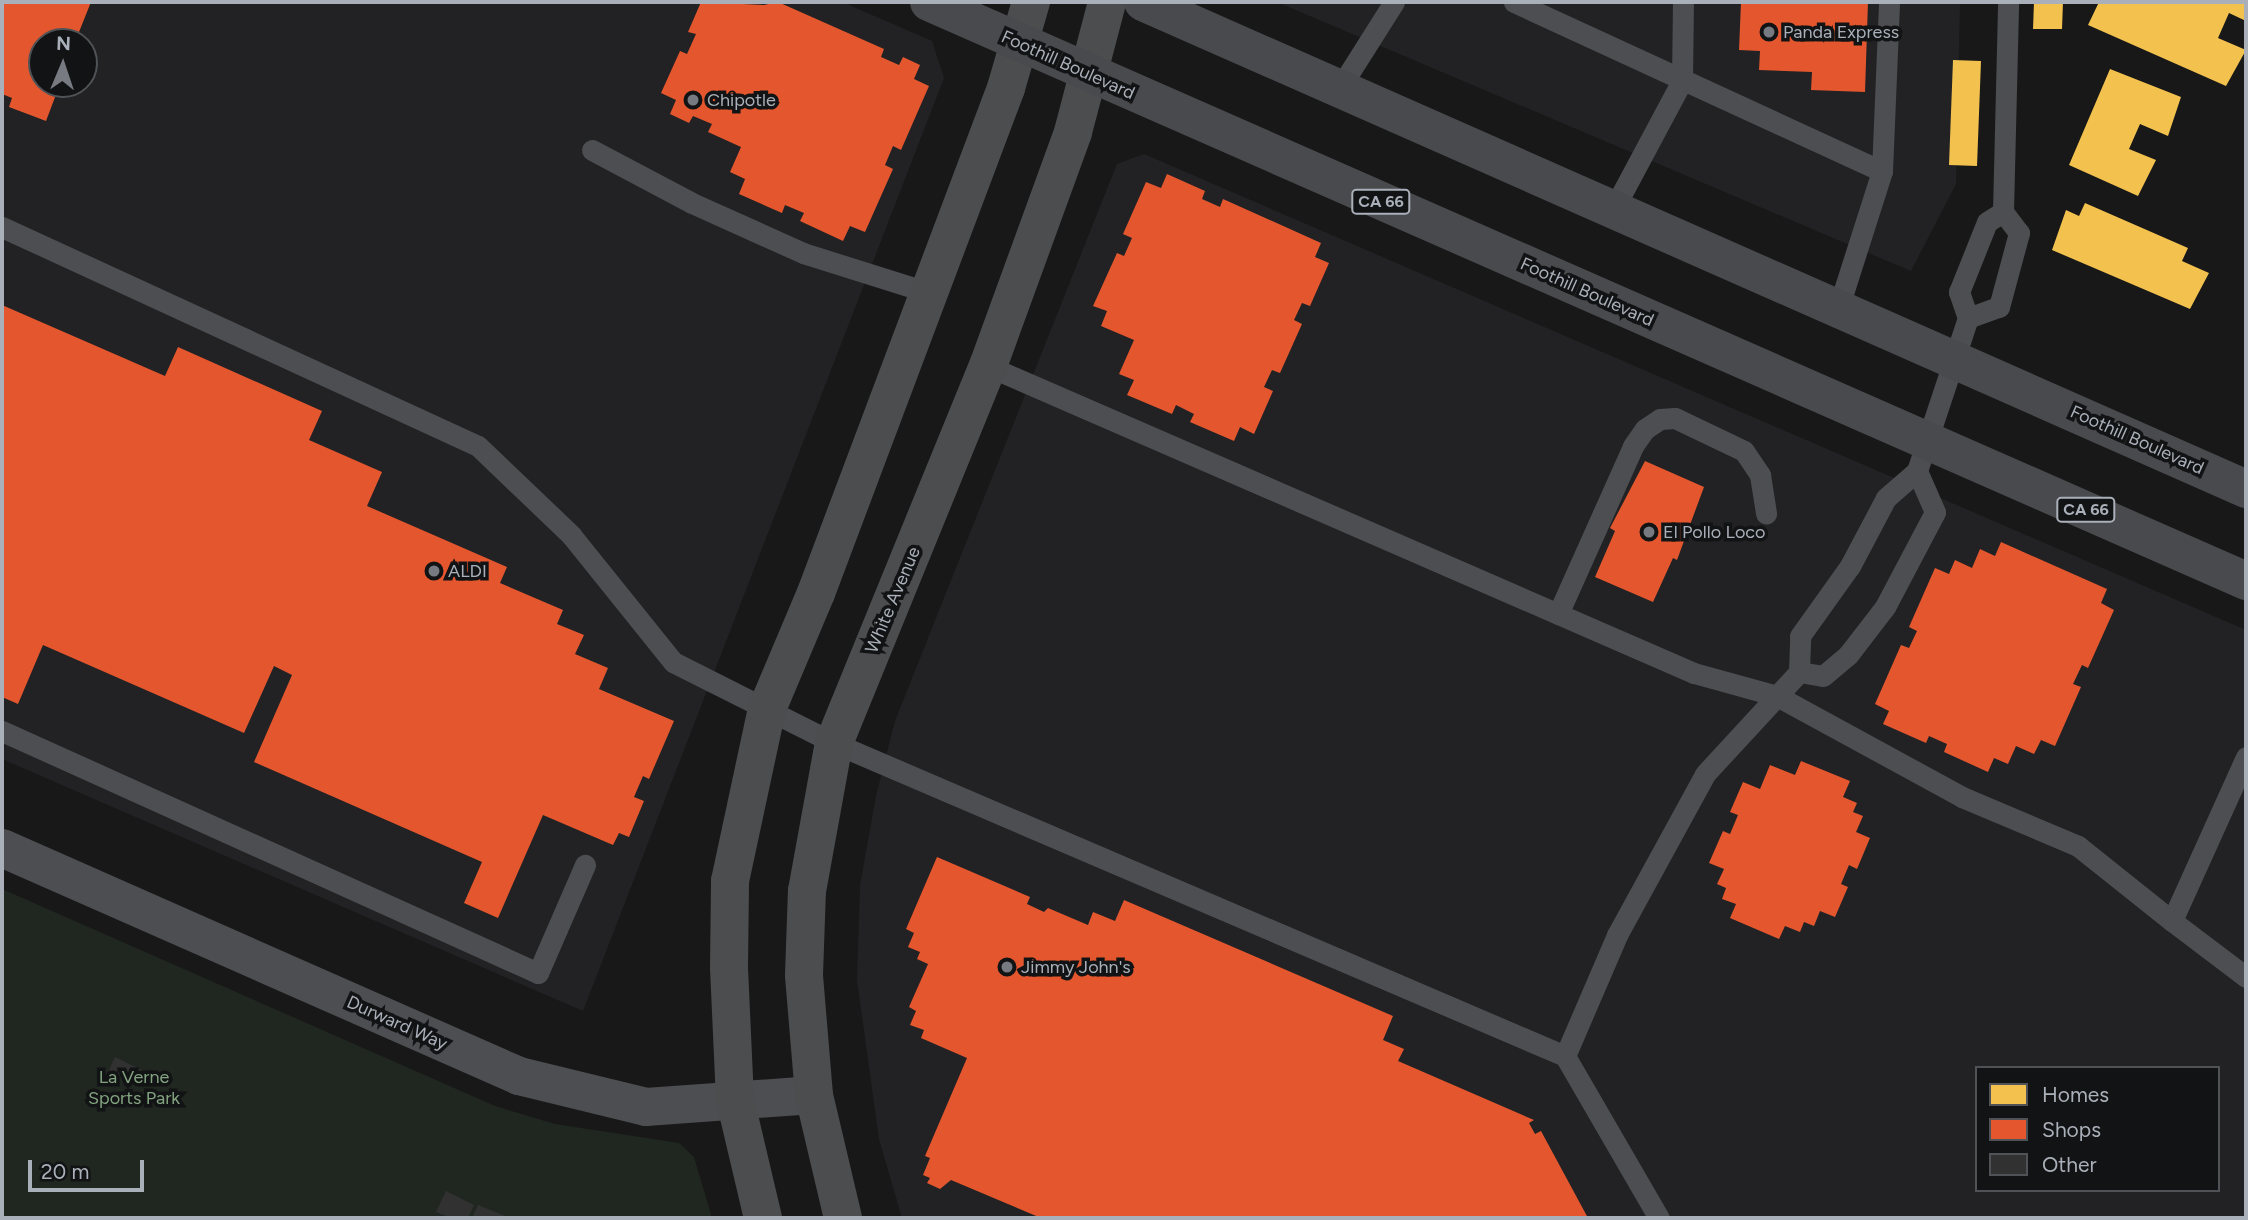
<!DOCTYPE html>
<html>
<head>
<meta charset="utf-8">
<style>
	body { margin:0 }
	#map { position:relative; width:2248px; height:1220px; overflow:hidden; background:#181818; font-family:Figtree,sans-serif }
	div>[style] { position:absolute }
	.built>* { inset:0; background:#222224 }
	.green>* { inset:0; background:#202720 }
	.homes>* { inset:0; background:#f2c14e }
	.shops>* { inset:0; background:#e4572e }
	.building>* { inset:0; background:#313132 }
	.service>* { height:21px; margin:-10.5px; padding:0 10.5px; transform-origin:10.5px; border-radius:10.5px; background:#4c4e51 }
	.minor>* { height:38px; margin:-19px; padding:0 19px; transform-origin:19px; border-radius:19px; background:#4c4e51 }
	.secondary>* { height:38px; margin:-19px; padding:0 19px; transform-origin:19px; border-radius:19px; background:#4b4d4f }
	.primary>* { height:38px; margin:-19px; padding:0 19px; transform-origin:19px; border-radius:19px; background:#494a4d }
	.dots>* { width:19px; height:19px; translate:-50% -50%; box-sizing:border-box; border:4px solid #121314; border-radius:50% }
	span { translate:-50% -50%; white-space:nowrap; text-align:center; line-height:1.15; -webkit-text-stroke:7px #121314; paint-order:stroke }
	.shield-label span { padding:2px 5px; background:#121314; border:2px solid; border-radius:5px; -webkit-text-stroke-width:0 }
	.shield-label { font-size:16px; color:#aab0b9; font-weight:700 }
	.poi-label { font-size:18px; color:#aab0b9 }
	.left { translate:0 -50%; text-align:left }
	.street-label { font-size:18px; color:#aab0b9 }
	.park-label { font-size:18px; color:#83a381 }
	.frame { position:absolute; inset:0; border:4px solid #aab0b9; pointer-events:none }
	.legend { position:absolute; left:1975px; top:1066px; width:245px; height:126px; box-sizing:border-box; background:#121314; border:2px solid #4f5256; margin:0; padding:9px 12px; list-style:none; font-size:21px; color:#aab0b9 }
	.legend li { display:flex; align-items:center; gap:14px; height:35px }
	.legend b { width:35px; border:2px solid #4f5256 }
	.north { position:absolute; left:28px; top:28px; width:70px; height:70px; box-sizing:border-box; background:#121314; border:2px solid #4f5256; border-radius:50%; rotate:2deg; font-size:19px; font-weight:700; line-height:28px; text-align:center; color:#aab0b9 }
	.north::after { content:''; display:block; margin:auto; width:24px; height:32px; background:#777b81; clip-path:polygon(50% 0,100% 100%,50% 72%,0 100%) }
	.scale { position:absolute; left:28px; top:1160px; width:116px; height:32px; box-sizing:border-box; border:4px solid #aab0b9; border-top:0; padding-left:9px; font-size:21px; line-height:24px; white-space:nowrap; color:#aab0b9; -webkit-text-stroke:5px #121314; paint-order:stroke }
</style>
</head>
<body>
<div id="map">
	<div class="built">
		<i style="clip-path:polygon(evenodd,2px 2px,842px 2px,932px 41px,944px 78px,583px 1011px,2px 759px,2px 2px,42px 42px,84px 42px,84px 84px,42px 84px,42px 42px)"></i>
		<i style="clip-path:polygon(1277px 2px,1960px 2px,1956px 184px,1911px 271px)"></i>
		<i style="clip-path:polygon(evenodd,1144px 154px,2246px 630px,2246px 1218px,902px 1218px,879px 1139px,857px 980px,860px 885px,876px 796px,895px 721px,1117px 164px,1144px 154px,1977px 1068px,2218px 1068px,2218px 1190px,1977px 1190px,1977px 1068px)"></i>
	</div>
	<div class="green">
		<i style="clip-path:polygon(2px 889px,495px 1106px,555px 1124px,679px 1143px,694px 1157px,712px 1218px,2px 1218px)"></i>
	</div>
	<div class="homes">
		<i style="clip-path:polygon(2034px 2px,2063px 2px,2062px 29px,2033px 29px)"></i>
		<i style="clip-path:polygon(2099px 2px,2246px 2px,2246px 21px,2229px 13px,2218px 38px,2246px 50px,2226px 86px,2088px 25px)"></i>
		<i style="clip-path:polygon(1953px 60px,1981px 61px,1977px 166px,1949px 165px)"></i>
		<i style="clip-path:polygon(2110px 69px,2181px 97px,2168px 136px,2140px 124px,2129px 149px,2156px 160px,2138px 196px,2069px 165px)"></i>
		<i style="clip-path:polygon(2085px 203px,2188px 248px,2182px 261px,2209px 273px,2190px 309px,2052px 250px,2066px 210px,2079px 216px)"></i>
	</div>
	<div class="shops">
		<i style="clip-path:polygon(2px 2px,91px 2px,75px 42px,42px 42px,42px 84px,60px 84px,46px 121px,9px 107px,12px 98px,2px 94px)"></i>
		<i style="clip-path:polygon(701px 2px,764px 5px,778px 2px,884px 49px,881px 57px,899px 65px,903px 57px,920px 65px,914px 79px,929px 86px,901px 150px,893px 146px,885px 165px,893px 169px,865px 232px,850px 226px,843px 241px,800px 221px,804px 213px,785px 205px,782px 213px,739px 194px,745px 179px,730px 172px,741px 147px,708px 132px,712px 124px,693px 116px,689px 123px,670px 114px,676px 100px,661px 93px,680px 51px,687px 54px,696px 34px,688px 32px)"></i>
		<i style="clip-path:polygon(1741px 2px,1868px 2px,1865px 92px,1811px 90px,1812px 72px,1759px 70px,1760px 51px,1739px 50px)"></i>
		<i style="clip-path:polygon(1167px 174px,1205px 191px,1202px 199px,1220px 207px,1223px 199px,1321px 243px,1315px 257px,1329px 263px,1310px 306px,1302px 303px,1294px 320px,1302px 324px,1280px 373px,1272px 370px,1264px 387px,1273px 391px,1254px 434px,1240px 427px,1234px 441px,1190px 422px,1194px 414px,1176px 405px,1172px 414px,1127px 395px,1134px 380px,1119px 374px,1134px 340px,1101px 326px,1107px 311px,1093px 306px,1117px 253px,1124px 256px,1132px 238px,1123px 234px,1146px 182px,1161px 188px)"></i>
		<i style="clip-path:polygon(2px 305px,165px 376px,178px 347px,322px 411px,309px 440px,382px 472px,367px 506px,507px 567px,500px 583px,563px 610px,557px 624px,584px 635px,575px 654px,608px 668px,599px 689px,674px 721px,649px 779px,643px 776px,634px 797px,644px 801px,629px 837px,619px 833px,613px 845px,543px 815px,498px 918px,464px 903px,482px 862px,254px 762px,292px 675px,274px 666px,244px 733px,43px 645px,18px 704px,2px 697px)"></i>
		<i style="clip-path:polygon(1645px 461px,1704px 487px,1677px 560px,1673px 558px,1653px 602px,1595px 577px,1615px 531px,1610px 528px)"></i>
		<i style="clip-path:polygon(2001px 542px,2107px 589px,2101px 603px,2114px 610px,2088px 668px,2082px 665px,2073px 684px,2081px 687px,2055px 746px,2041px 740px,2034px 754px,2016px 746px,2008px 764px,1994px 758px,1988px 772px,1944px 752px,1947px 744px,1929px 736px,1926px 743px,1883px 724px,1889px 711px,1875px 704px,1901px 645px,1909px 648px,1917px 631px,1909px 627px,1935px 568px,1949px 574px,1955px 560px,1972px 568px,1980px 549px,1995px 556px)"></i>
		<i style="clip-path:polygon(1801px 761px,1850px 781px,1843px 797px,1857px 803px,1853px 812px,1863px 816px,1856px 832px,1870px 838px,1857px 869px,1849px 865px,1841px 884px,1848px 887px,1835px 917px,1820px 911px,1814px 926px,1804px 922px,1800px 932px,1785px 926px,1779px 939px,1730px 918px,1736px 904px,1722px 899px,1726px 888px,1717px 884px,1724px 869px,1709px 863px,1723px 831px,1730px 834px,1738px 815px,1730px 812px,1743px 782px,1760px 789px,1770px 765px,1795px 775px)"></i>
		<i style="clip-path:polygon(937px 857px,1030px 897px,1027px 904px,1044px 912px,1048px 908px,1088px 925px,1093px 912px,1115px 921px,1124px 900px,1393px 1016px,1383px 1040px,1404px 1049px,1398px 1061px,1534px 1120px,1529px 1123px,1535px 1134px,1541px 1131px,1588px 1218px,1041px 1218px,951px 1180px,940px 1189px,927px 1183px,930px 1178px,923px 1175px,930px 1158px,925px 1156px,967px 1058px,921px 1038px,924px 1030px,910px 1025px,916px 1011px,909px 1007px,928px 964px,917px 959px,920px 952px,908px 947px,914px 933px,906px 929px)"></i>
	</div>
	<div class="building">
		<i style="clip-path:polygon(115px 1057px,146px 1072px,140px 1084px,109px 1070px)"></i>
		<i style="clip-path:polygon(446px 1191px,474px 1205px,468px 1218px,451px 1218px,436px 1212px)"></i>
		<i style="clip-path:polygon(478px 1205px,510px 1218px,472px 1218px)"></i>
	</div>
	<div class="service">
		<i style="left:1514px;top:2px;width:405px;rotate:24.7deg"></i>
		<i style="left:1339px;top:89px;width:103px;rotate:-57.7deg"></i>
		<i style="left:592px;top:150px;width:113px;rotate:27.9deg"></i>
		<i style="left:692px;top:203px;width:122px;rotate:24.2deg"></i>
		<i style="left:803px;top:253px;width:130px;rotate:17.5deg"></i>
		<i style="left:1613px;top:210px;width:146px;rotate:-61.9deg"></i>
		<i style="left:1682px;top:81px;width:79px;rotate:-89.3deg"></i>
		<i style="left:2px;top:227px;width:524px;rotate:24.71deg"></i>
		<i style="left:478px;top:446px;width:129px;rotate:43.7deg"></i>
		<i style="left:571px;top:535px;width:163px;rotate:51.2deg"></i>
		<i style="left:673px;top:662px;width:180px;rotate:26.7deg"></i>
		<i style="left:834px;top:743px;width:795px;rotate:23.18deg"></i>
		<i style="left:1565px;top:1056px;width:187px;rotate:59.9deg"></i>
		<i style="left:1838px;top:309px;width:145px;rotate:-72.3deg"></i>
		<i style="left:1882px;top:171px;width:169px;rotate:-87.6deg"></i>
		<i style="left:1968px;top:318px;width:33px;rotate:-20deg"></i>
		<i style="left:1999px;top:307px;width:77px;rotate:-74.9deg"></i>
		<i style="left:2019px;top:233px;width:26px;rotate:-127deg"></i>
		<i style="left:2003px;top:212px;width:210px;rotate:-88.6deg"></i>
		<i style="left:988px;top:366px;width:770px;rotate:23.5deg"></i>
		<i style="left:1694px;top:673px;width:86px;rotate:15.5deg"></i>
		<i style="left:1777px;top:696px;width:211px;rotate:28.6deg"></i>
		<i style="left:1962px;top:797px;width:126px;rotate:22.9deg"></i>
		<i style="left:2078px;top:846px;width:120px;rotate:38.6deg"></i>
		<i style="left:1558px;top:614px;width:184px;rotate:-65.9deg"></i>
		<i style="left:1633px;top:446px;width:21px;rotate:-55deg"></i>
		<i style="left:1645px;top:429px;width:18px;rotate:-34deg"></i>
		<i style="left:1660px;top:419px;width:15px;rotate:-4deg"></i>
		<i style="left:1675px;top:418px;width:76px;rotate:25.6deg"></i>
		<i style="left:1744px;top:451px;width:29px;rotate:56deg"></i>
		<i style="left:1760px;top:475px;width:39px;rotate:81deg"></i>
		<i style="left:1799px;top:672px;width:24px;rotate:9deg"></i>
		<i style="left:1823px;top:676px;width:33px;rotate:-40deg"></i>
		<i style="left:1848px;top:655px;width:61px;rotate:-52.4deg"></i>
		<i style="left:1885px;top:607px;width:107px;rotate:-62.2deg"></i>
		<i style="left:1935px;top:512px;width:45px;rotate:-113.7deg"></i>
		<i style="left:2px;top:731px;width:588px;rotate:24.3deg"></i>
		<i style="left:538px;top:973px;width:118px;rotate:-66.5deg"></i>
		<i style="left:2246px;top:757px;width:180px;rotate:114.3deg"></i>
		<i style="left:2172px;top:921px;width:93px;rotate:37.1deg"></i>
		<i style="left:1565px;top:1056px;width:132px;rotate:-66.7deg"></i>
		<i style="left:1617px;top:935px;width:183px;rotate:-61.3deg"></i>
		<i style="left:1705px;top:774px;width:139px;rotate:-47.3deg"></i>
		<i style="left:1799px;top:672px;width:36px;rotate:-88deg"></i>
		<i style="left:1800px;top:636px;width:86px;rotate:-54.5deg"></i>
		<i style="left:1850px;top:566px;width:77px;rotate:-62.1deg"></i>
		<i style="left:1886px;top:498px;width:41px;rotate:-41.1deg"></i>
		<i style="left:1917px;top:471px;width:161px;rotate:-71.6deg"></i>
		<i style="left:1968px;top:318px;width:28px;rotate:-109deg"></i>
		<i style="left:1959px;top:292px;width:75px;rotate:-68.2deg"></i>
		<i style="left:1987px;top:222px;width:19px;rotate:-32deg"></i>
	</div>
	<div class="minor">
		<i style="left:2px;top:848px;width:565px;rotate:23.8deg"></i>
		<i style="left:519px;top:1076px;width:131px;rotate:13.7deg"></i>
		<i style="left:646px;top:1107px;width:168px;rotate:-4.1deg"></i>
	</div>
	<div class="secondary">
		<i style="left:763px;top:1218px;width:121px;rotate:-103.3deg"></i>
		<i style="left:735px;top:1100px;width:133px;rotate:-92.6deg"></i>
		<i style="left:729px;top:967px;width:86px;rotate:-89.3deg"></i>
		<i style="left:730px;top:881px;width:176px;rotate:-77.9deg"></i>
		<i style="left:767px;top:709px;width:126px;rotate:-67.1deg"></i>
		<i style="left:816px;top:593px;width:540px;rotate:-69.38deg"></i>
		<i style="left:1006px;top:88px;width:90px;rotate:-73.8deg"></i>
		<i style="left:843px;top:1218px;width:126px;rotate:-103.3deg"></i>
		<i style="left:814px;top:1095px;width:120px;rotate:-94.8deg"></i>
		<i style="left:804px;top:975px;width:84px;rotate:-88deg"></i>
		<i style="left:807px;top:891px;width:150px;rotate:-79.7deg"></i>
		<i style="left:834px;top:743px;width:407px;rotate:-67.8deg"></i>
		<i style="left:988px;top:366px;width:249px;rotate:-70deg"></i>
		<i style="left:1073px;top:132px;width:134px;rotate:-75.3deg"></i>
	</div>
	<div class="primary">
		<i style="left:929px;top:2px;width:1439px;rotate:23.73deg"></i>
		<i style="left:1143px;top:2px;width:1206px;rotate:23.82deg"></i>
	</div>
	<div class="dots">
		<i style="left:1769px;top:32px;background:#777b81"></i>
		<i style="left:693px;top:100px;background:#777b81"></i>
		<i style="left:1649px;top:532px;background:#777b81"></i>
		<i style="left:434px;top:571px;background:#777b81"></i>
		<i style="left:1007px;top:967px;background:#777b81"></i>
	</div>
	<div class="shield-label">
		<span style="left:1381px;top:202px">CA 66</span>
		<span style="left:2086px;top:510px">CA 66</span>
	</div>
	<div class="poi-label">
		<span class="left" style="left:1783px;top:32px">Panda Express</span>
		<span class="left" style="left:707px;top:100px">Chipotle</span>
		<span class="left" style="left:1663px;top:532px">El Pollo Loco</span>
		<span class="left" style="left:448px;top:571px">ALDI</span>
		<span class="left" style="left:1021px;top:967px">Jimmy John's</span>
	</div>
	<div class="street-label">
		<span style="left:1068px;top:65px;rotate:24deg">Foothill Boulevard</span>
		<span style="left:1587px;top:292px;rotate:24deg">Foothill Boulevard</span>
		<span style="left:2137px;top:440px;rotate:24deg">Foothill Boulevard</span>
		<span style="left:893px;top:600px;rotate:-67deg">White Avenue</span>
		<span style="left:397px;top:1023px;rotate:24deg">Durward Way</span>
	</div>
	<div class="park-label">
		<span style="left:134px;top:1088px">La Verne<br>Sports Park</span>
	</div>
	<div class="frame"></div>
	<ul class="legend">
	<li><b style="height:19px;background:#f2c14e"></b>Homes</li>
	<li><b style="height:19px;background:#e4572e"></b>Shops</li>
	<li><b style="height:19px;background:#313132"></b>Other</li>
	</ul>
	<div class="north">N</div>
	<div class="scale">20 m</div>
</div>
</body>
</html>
